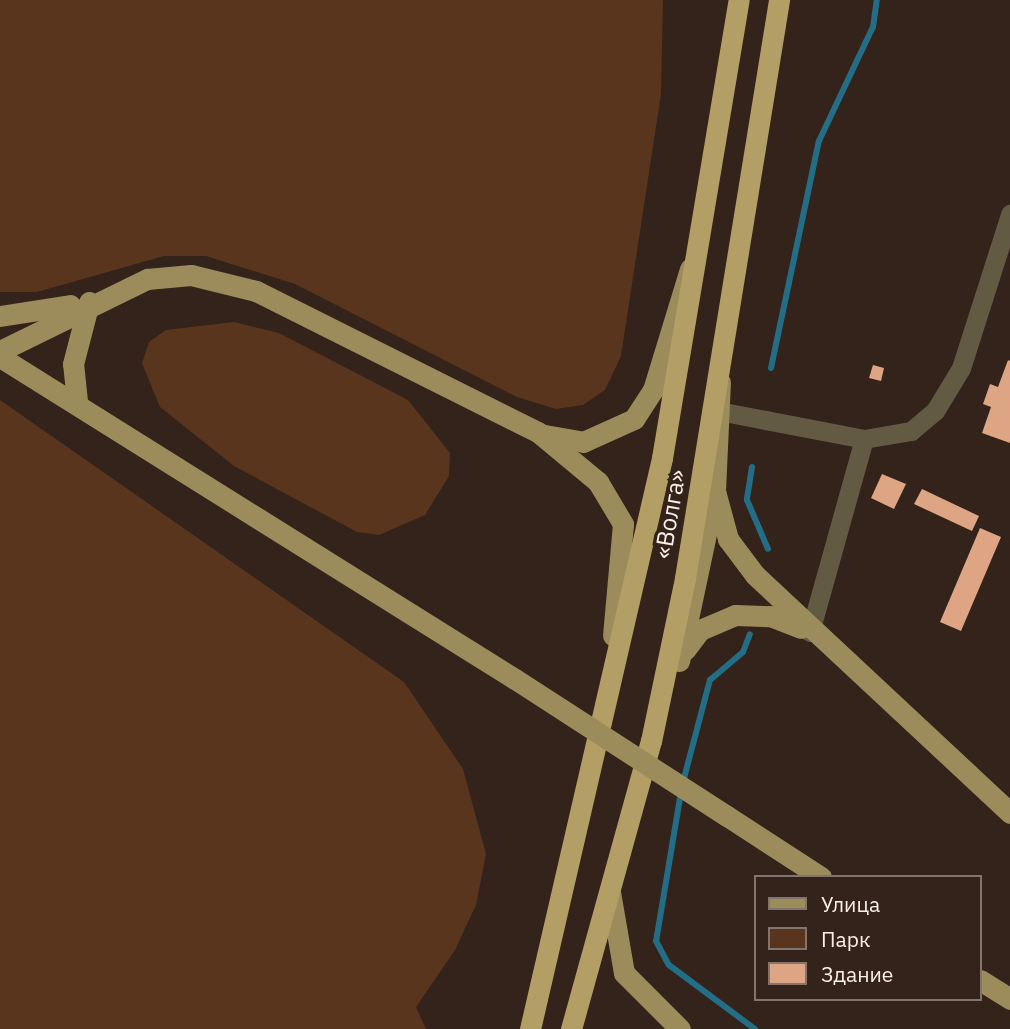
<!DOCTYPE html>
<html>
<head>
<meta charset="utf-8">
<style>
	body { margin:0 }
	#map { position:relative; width:1010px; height:1029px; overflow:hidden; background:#33231a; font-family:"IBM Plex Sans",sans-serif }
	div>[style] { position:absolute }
	.green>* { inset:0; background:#59351d }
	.stream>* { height:6px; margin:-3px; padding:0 3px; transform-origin:3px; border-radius:3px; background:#246d87 }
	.building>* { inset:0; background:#dda583 }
	.minor>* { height:19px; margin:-9.5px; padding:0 9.5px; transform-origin:9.5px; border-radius:9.5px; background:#625a43 }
	.major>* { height:21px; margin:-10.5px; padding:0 10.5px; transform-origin:10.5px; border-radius:10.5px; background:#9c8c5c }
	.highway>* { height:21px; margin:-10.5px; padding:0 10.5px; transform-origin:10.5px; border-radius:10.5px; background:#b39f65 }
	.major-bridge>* { height:21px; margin:-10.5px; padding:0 10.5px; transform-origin:10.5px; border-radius:10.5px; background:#9c8c5c }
	span { translate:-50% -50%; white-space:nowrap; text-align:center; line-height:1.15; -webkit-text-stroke:7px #33231a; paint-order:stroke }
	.street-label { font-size:24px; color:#faefe9 }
	.legend { position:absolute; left:754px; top:875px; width:228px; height:126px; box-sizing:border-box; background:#33231a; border:2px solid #83756d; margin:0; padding:9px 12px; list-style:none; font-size:21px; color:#faefe9 }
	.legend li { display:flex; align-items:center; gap:14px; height:35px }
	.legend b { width:35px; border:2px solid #83756d }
</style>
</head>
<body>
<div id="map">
	<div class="green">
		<i style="clip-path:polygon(0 0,663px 0,661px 94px,621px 356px,605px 390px,583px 405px,556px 409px,517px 397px,295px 284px,206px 256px,164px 256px,37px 292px,0 292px)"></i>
		<i style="clip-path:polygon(234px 322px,279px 333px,408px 400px,450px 453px,449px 476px,425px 515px,379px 535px,357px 532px,234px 466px,160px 407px,142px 363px,149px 342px,166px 330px)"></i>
		<i style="clip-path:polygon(0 400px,404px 682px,463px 769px,486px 854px,476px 905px,455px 950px,416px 1007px,426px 1029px,0 1029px)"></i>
	</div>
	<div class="stream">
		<i style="left:771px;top:368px;width:232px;rotate:-78.1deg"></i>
		<i style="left:819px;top:141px;width:126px;rotate:-64.7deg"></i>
		<i style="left:873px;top:27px;width:27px;rotate:-82deg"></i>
		<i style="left:752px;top:467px;width:33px;rotate:99deg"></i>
		<i style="left:747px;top:500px;width:53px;rotate:66.8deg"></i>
		<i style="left:683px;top:782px;width:106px;rotate:-75.2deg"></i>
		<i style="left:710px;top:680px;width:43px;rotate:-40.3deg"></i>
		<i style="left:743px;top:652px;width:19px;rotate:-69deg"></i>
		<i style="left:681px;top:792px;width:151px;rotate:99.5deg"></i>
		<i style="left:656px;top:941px;width:27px;rotate:62deg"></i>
		<i style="left:669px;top:965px;width:107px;rotate:36.7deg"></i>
	</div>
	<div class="building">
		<i style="clip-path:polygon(1008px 360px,1010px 361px,1010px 443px,982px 433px,991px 407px,983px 404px,990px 384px,998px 387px)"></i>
		<i style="clip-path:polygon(873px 365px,884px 368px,881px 381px,869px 378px)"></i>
		<i style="clip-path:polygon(882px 474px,906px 484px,894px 509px,871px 498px)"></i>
		<i style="clip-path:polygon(922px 489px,979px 516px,972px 531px,914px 504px)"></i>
		<i style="clip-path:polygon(980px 528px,1001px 537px,961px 631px,940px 622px)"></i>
	</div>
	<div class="minor">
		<i style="left:724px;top:412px;width:143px;rotate:10.9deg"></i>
		<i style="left:864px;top:439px;width:48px;rotate:-9.7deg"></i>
		<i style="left:911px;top:431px;width:31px;rotate:-40deg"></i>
		<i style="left:935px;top:411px;width:50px;rotate:-58.8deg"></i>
		<i style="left:961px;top:368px;width:162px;rotate:-72.3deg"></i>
		<i style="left:810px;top:632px;width:200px;rotate:-74.4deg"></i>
	</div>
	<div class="major">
		<i style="left:0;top:316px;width:71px;rotate:-8.9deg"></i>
		<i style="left:0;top:351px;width:164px;rotate:-26.1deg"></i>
		<i style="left:147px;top:279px;width:44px;rotate:-5.2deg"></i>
		<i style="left:191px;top:275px;width:67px;rotate:13.8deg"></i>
		<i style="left:256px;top:291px;width:317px;rotate:26.6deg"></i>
		<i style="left:539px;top:433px;width:77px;rotate:39.7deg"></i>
		<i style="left:598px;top:482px;width:49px;rotate:59.2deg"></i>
		<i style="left:623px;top:524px;width:112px;rotate:95.1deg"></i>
		<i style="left:0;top:357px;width:607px;rotate:32.02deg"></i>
		<i style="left:77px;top:401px;width:37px;rotate:-96deg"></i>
		<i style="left:73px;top:364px;width:64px;rotate:-75.5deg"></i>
		<i style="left:545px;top:435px;width:39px;rotate:10deg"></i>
		<i style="left:583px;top:442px;width:56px;rotate:-24.3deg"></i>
		<i style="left:634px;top:419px;width:35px;rotate:-57deg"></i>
		<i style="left:653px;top:390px;width:127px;rotate:-73deg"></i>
		<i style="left:715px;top:491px;width:50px;rotate:74.8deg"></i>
		<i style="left:728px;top:539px;width:45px;rotate:53.1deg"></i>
		<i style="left:755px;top:575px;width:349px;rotate:43deg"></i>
		<i style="left:685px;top:650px;width:25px;rotate:-53deg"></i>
		<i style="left:700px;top:630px;width:38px;rotate:-23deg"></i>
		<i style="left:735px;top:615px;width:35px;rotate:2deg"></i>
		<i style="left:770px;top:616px;width:33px;rotate:21deg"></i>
		<i style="left:679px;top:661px;width:174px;rotate:-78deg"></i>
		<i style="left:715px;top:491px;width:109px;rotate:-87.4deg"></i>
		<i style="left:727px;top:816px;width:112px;rotate:33deg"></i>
		<i style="left:610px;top:892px;width:82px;rotate:80.2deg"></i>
		<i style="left:624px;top:973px;width:79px;rotate:45deg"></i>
		<i style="left:980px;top:980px;width:36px;rotate:32deg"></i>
	</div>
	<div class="highway">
		<i style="left:530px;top:1029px;width:586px;rotate:-76.98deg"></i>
		<i style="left:662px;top:458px;width:464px;rotate:-80.5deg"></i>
		<i style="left:571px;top:1029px;width:299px;rotate:-74.5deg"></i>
		<i style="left:651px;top:741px;width:167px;rotate:-78.2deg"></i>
		<i style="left:685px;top:578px;width:586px;rotate:-80.76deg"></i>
	</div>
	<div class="major-bridge">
		<i style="left:515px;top:679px;width:252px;rotate:32.9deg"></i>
	</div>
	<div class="street-label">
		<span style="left:670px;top:514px;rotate:-80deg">«Волга»</span>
	</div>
	<ul class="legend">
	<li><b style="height:9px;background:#9c8c5c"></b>Улица</li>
	<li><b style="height:19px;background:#59351d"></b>Парк</li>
	<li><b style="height:19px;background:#dda583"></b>Здание</li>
	</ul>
</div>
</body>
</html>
